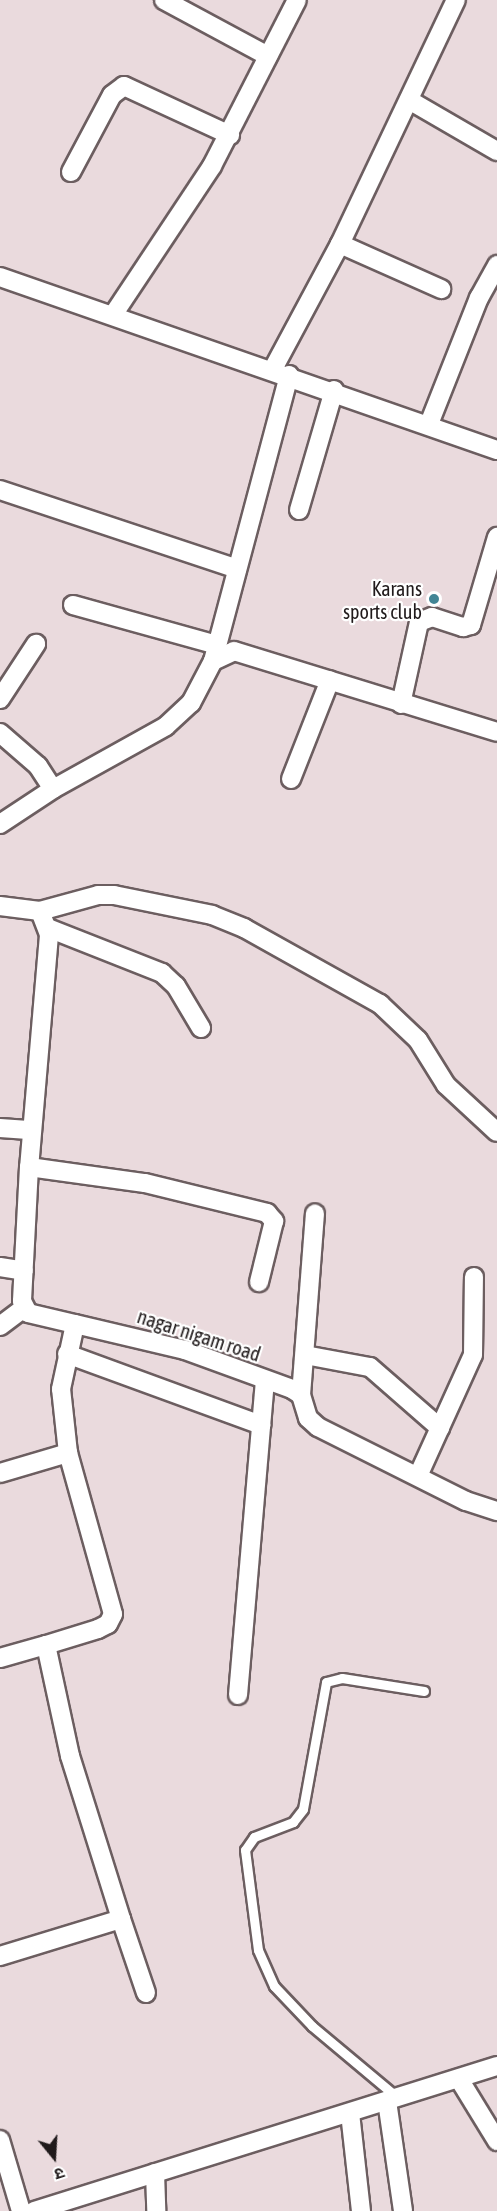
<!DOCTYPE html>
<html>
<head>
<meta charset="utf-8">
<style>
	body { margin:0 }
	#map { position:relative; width:497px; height:2211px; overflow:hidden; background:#eadadd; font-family:"Asap Condensed","Noto Sans Devanagari",sans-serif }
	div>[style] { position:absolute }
	.roads { filter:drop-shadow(2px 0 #6c5e60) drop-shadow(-2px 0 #6c5e60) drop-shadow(0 2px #6c5e60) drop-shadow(0 -2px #6c5e60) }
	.lane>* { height:9px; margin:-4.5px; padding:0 4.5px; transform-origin:4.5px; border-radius:4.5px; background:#fff }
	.street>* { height:18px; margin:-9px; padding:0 9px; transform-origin:9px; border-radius:9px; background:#fff }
	.dots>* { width:16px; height:16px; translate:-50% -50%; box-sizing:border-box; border:3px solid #fff; border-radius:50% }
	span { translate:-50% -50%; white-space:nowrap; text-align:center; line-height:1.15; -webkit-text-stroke:4.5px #fff; paint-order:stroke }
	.poi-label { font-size:20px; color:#201a1b }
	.right { translate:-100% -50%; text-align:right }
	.street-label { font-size:20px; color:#201a1b }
	.north { position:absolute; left:24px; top:2127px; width:60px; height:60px; -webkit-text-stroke:4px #fff; paint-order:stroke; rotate:162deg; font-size:16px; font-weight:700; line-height:24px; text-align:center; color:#201a1b }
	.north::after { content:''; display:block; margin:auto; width:21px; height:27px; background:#201a1b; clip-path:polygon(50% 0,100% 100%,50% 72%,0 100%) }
</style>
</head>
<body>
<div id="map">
	<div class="roads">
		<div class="lane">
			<i style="left:398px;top:2098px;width:112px;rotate:-140.1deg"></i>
			<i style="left:312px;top:2026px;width:55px;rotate:-133.5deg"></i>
			<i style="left:274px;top:1986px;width:39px;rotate:-114deg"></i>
			<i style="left:258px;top:1950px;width:101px;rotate:-97.4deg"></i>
			<i style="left:245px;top:1850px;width:16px;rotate:-55deg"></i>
			<i style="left:254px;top:1837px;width:42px;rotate:-21deg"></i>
			<i style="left:293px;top:1822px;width:16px;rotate:-52deg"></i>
			<i style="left:303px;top:1809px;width:129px;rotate:-79.7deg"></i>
			<i style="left:326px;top:1682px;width:16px;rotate:-14deg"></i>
			<i style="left:342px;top:1678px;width:83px;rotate:9deg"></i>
		</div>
		<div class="street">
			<i style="left:164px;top:0;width:118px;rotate:28.3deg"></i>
			<i style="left:409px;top:100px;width:102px;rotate:30.1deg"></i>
			<i style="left:71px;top:172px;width:87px;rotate:-62deg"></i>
			<i style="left:112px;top:95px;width:15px;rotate:-37deg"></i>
			<i style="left:124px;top:86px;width:117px;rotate:24.8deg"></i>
			<i style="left:340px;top:244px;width:111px;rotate:24deg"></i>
			<i style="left:0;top:277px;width:526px;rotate:19.19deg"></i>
			<i style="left:113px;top:315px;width:179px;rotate:-56.4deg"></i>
			<i style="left:212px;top:166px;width:186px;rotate:-62.9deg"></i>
			<i style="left:273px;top:369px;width:142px;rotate:-61.8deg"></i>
			<i style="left:340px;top:244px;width:270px;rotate:-64.6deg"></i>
			<i style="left:429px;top:424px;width:136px;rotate:-68.4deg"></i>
			<i style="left:479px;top:298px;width:38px;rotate:-61deg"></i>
			<i style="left:0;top:490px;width:250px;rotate:18.4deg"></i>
			<i style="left:299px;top:510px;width:125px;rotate:-73.7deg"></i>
			<i style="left:73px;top:605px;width:149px;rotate:15.5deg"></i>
			<i style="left:213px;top:661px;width:296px;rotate:-75.1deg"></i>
			<i style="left:0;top:699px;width:66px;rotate:-56.8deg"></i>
			<i style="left:401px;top:704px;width:84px;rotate:-77.6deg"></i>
			<i style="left:419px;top:622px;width:14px;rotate:-21deg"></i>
			<i style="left:432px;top:617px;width:33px;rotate:18deg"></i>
			<i style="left:463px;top:627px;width:8px;rotate:-14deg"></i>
			<i style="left:471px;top:625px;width:92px;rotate:-73.5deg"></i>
			<i style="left:0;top:733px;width:50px;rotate:41deg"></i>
			<i style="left:38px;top:766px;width:27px;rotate:57deg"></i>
			<i style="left:291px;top:779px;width:106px;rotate:-68.5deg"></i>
			<i style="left:0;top:824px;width:64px;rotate:-33.4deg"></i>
			<i style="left:53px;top:789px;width:129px;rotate:-29.1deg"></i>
			<i style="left:166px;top:726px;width:34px;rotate:-43deg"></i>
			<i style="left:191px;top:703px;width:47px;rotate:-62.4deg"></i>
			<i style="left:213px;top:661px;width:23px;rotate:-25deg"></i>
			<i style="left:234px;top:651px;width:275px;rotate:17.1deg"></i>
			<i style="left:0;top:906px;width:40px;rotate:7.1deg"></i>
			<i style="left:40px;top:911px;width:60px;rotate:-15.4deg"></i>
			<i style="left:98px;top:895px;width:16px"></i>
			<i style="left:114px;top:895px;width:100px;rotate:11.5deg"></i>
			<i style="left:212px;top:915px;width:35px;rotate:22deg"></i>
			<i style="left:244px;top:928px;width:156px;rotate:29.2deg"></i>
			<i style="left:380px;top:1004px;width:52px;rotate:43.5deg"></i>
			<i style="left:418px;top:1040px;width:53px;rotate:58.1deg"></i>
			<i style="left:446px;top:1085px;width:69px;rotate:42.7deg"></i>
			<i style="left:40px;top:911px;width:26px;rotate:69deg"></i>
			<i style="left:49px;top:935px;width:233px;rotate:94.9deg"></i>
			<i style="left:29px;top:1167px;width:134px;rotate:93deg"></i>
			<i style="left:22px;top:1301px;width:13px;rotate:63deg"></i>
			<i style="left:28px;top:1313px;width:48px;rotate:13.2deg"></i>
			<i style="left:48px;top:928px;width:123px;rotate:21.5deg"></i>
			<i style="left:162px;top:973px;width:19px;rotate:43deg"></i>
			<i style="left:176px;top:986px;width:49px;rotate:59.2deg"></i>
			<i style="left:0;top:1128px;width:32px;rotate:4deg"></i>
			<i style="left:29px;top:1167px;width:117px;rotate:7.9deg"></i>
			<i style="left:145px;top:1183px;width:126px;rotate:13.8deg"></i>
			<i style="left:267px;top:1213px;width:11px;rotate:49deg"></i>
			<i style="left:274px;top:1221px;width:63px;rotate:103.8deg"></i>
			<i style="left:0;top:1267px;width:24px;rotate:9deg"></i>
			<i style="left:0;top:1326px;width:30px;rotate:-37deg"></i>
			<i style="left:67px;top:1354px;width:207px;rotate:20.1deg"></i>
			<i style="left:305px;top:1355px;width:66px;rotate:10.5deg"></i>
			<i style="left:370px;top:1367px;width:93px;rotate:41.1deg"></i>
			<i style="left:301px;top:1395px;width:182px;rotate:-85.6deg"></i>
			<i style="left:0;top:1473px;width:71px;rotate:-16.4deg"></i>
			<i style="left:418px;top:1476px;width:133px;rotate:-65.6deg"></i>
			<i style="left:473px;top:1355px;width:78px;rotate:-89.3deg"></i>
			<i style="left:46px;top:1645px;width:54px;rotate:-17.1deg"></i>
			<i style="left:98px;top:1629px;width:11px;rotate:-27deg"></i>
			<i style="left:108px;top:1624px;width:11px;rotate:-63deg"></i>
			<i style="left:113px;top:1614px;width:167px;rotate:-105.6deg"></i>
			<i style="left:68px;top:1453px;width:64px;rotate:-96.2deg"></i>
			<i style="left:61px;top:1389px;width:66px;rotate:-77.8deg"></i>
			<i style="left:75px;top:1324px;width:113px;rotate:13.3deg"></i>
			<i style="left:185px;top:1350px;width:114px;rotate:20deg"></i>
			<i style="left:292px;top:1389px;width:11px;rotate:34deg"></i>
			<i style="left:301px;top:1395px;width:24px;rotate:73deg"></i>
			<i style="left:308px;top:1418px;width:13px;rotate:42deg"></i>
			<i style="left:318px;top:1427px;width:165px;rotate:26.6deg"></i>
			<i style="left:466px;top:1501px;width:33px;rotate:18deg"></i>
			<i style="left:0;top:1658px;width:48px;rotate:-15.8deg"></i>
			<i style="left:46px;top:1645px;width:114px;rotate:77.8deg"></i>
			<i style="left:70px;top:1756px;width:171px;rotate:72.6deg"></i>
			<i style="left:121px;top:1919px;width:127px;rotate:163deg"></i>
			<i style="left:238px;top:1695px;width:316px;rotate:-85.1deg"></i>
			<i style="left:121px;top:1919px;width:78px;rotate:71.3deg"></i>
			<i style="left:459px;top:2079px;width:73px;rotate:58.5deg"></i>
			<i style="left:387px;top:2101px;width:111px;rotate:81.7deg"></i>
			<i style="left:350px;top:2113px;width:99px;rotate:83.6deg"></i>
			<i style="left:0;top:2140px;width:74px;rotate:73.5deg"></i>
			<i style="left:155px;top:2173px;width:38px;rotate:88deg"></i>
			<i style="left:34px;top:2211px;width:485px;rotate:-17.4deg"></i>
		</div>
	</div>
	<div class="dots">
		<i style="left:434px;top:599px;background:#428595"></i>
	</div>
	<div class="poi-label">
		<span class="right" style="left:422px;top:600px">Karans<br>sports club</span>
	</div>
	<div class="street-label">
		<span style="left:199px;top:1335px;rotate:18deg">nagar nigam road</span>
	</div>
	<div class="north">उ</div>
</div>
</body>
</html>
